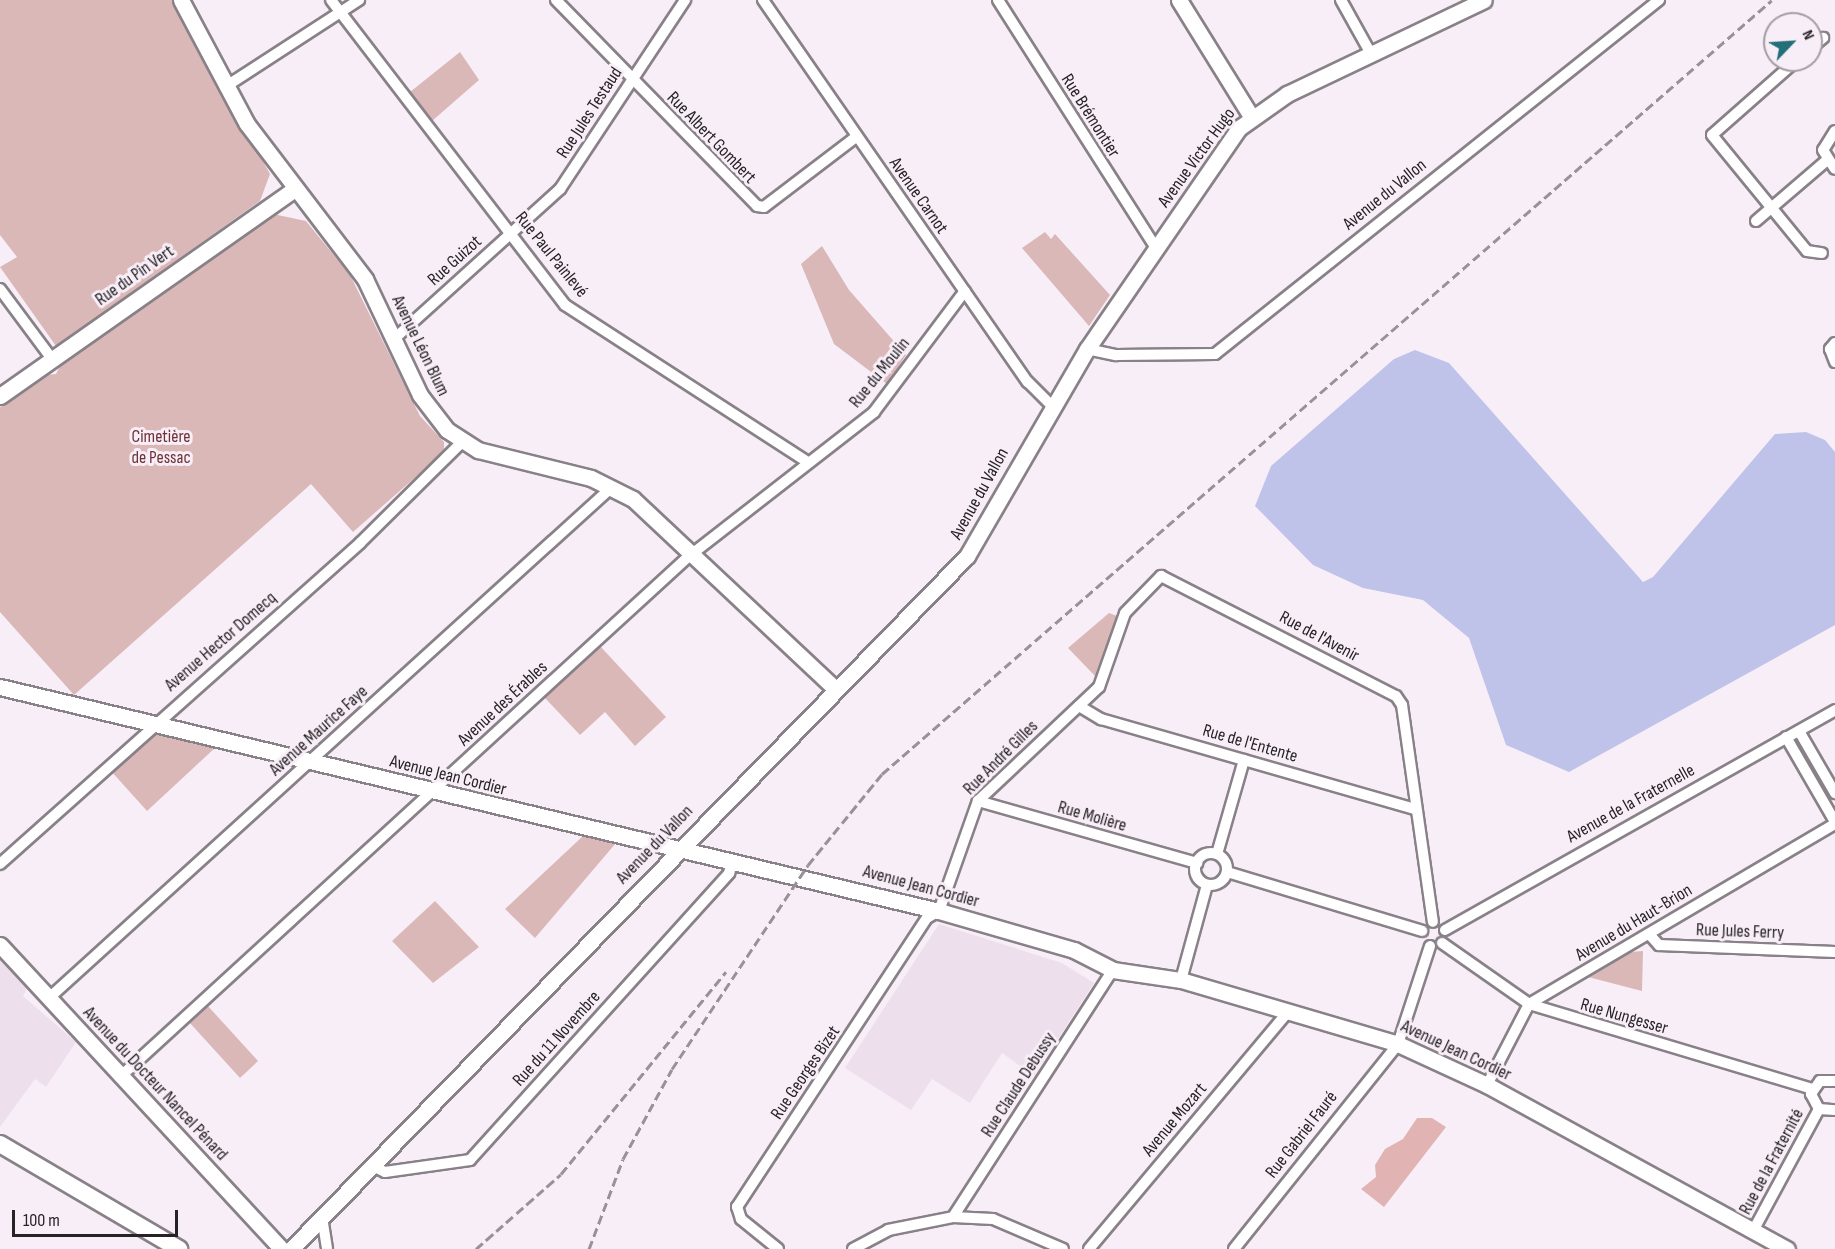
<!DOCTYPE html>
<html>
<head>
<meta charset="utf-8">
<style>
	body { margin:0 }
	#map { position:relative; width:1835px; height:1249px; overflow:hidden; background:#f8eef7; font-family:"Sofia Sans Condensed",sans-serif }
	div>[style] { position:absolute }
	.built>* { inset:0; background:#eedfed }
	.green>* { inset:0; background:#dbb8b8 }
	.forest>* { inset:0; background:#e2b3b3 }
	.water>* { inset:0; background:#bfc3ea }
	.roads { filter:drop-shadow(2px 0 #898188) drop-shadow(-2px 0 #898188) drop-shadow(0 2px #898188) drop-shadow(0 -2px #898188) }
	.street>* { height:10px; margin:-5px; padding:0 5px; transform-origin:5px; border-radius:5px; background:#fff }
	.street>.ring { margin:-5px; padding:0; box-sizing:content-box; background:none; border:10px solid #fff; border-radius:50% }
	.secondary>* { height:15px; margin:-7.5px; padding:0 7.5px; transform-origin:7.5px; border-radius:7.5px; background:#fff }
	.primary>* { height:16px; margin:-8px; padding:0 8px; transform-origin:8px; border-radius:8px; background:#fff }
	.rail>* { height:3px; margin-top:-1.5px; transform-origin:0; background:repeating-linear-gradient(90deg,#989198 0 9px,transparent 0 13.5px) }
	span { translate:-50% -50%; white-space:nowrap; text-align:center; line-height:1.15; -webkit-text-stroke:6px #f8eef7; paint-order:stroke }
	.street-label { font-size:18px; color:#262326 }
	.park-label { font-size:18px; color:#6e3235 }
	.north { position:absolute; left:1763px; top:12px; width:60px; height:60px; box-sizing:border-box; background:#f8eef7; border:2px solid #a49da3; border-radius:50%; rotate:65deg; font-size:16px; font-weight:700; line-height:24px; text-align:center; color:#262326 }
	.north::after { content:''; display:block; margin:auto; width:21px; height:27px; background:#256f78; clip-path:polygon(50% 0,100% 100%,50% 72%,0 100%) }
	.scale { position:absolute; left:12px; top:1210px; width:166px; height:27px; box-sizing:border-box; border:3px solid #262326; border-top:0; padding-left:8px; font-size:18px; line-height:21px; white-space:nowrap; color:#262326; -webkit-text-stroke:4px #f8eef7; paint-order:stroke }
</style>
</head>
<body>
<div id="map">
	<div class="built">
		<i style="clip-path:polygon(939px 924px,1062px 963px,1094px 983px,1034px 1076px,1002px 1053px,970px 1103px,932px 1079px,911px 1110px,845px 1068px)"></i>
		<i style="clip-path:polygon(0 960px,27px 989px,23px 996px,76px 1042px,46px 1087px,35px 1079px,0 1127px)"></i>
	</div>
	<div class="green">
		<i style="clip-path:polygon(0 0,172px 0,270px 174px,260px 201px,56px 346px,0 267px,17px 257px,0 235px)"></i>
		<i style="clip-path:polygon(460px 52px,479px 80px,432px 121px,410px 92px)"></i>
		<i style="clip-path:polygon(273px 214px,306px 221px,350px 275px,420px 416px,444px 442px,444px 452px,353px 532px,311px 484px,74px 695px,0 612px,0 407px,45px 375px,56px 374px,61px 364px)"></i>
		<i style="clip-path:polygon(1045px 232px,1051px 239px,1055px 234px,1110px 295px,1089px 326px,1022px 248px)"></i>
		<i style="clip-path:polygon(822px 246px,849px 290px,906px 355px,887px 384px,834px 344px,801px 264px)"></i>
		<i style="clip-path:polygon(1109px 613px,1117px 616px,1095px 676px,1068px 648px)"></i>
		<i style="clip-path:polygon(600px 646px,666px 717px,635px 746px,605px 712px,580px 735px,544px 697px)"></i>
		<i style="clip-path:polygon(154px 732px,216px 747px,147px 811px,111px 771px)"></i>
		<i style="clip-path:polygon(583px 836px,616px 843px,535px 938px,505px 909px)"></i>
		<i style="clip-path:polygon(435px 901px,479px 947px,433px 983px,392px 941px)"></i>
		<i style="clip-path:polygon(1643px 951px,1642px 991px,1588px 977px,1630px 952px)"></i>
		<i style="clip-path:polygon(207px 1005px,258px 1061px,240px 1078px,189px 1022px)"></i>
	</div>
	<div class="forest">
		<i style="clip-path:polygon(1417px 1118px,1432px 1118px,1446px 1127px,1384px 1207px,1361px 1189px,1376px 1177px,1375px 1165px,1385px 1149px,1403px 1139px)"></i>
	</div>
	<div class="water">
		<i style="clip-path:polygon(1415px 350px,1449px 363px,1643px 582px,1653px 577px,1775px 434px,1806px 432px,1825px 440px,1835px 452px,1835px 625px,1569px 772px,1506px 745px,1469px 638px,1423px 600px,1363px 588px,1313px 565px,1255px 506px,1271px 466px,1394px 359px)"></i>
	</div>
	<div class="roads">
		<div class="street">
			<i style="left:331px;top:0;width:384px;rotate:52.5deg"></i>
			<i style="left:565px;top:305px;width:289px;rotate:32.9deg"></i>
			<i style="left:556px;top:0;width:288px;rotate:45.7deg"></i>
			<i style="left:757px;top:206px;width:7px;rotate:8deg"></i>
			<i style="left:764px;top:207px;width:116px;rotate:-37.3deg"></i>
			<i style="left:763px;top:0;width:465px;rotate:55.3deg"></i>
			<i style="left:1028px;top:382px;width:34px;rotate:45deg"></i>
			<i style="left:998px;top:0;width:294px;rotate:57.5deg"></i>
			<i style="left:1341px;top:0;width:60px;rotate:60.9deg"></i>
			<i style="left:1811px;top:48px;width:16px;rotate:-40deg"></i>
			<i style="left:1797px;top:60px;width:113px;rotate:138.6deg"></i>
			<i style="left:1712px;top:135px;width:150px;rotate:50.7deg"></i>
			<i style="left:1807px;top:251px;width:15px;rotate:8deg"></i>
			<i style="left:225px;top:87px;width:160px;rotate:-33deg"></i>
			<i style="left:1835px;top:131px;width:22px;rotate:122deg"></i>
			<i style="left:1823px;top:150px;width:22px;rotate:58deg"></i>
			<i style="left:1756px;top:221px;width:92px;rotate:-40.6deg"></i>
			<i style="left:0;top:289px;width:87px;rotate:53.4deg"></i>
			<i style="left:394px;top:339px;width:224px;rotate:-42.1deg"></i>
			<i style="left:560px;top:189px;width:227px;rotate:-56.5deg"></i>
			<i style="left:1835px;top:343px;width:8px;rotate:130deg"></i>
			<i style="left:1830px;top:349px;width:14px;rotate:69deg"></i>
			<i style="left:1087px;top:349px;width:30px;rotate:12deg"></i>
			<i style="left:1116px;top:355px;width:99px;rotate:-0.6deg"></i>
			<i style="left:1215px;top:354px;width:568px;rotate:-38.57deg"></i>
			<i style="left:1079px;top:706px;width:26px;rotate:31deg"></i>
			<i style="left:1101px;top:719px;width:326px;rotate:16deg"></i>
			<i style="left:1799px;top:731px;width:72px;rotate:59.9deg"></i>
			<i style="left:1786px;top:737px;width:98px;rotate:60deg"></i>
			<i style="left:978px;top:801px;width:228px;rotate:15.8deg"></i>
			<i class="ring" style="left:1195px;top:853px;width:22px;height:22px"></i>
			<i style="left:1217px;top:854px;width:98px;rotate:-74deg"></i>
			<i style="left:0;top:864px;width:482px;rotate:-41.7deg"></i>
			<i style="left:360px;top:543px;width:142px;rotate:-44.7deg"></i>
			<i style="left:1227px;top:872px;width:204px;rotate:16.8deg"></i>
			<i style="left:1445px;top:930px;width:448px;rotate:-29.4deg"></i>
			<i style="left:1649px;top:934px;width:15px;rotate:48deg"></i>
			<i style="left:1659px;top:945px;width:176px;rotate:2.3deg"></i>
			<i style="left:1442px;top:943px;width:106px;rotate:35deg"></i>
			<i style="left:1529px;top:1004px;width:296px;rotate:16.7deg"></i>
			<i style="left:1181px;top:980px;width:98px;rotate:-74.7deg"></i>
			<i style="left:49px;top:998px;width:760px;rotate:-42.23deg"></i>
			<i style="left:121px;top:1076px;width:769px;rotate:-42.47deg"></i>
			<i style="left:688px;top:557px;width:236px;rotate:-37.9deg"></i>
			<i style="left:874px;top:412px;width:151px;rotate:-53.1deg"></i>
			<i style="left:1835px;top:1081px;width:15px;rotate:180deg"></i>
			<i style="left:1820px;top:1081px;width:16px;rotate:125deg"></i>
			<i style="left:1811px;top:1094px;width:17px;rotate:62deg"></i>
			<i style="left:1819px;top:1109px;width:16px;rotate:4deg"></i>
			<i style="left:1487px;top:1085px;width:91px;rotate:-62.6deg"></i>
			<i style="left:1529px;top:1004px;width:355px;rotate:-30.5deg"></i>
			<i style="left:373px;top:1166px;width:13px;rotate:27deg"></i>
			<i style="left:385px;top:1172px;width:86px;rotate:-8deg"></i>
			<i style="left:470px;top:1160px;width:387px;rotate:-47.9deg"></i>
			<i style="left:729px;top:873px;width:10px;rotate:-73deg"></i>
			<i style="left:322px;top:1217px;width:32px;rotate:81deg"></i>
			<i style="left:953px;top:1217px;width:294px;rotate:-57.1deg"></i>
			<i style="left:1753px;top:1231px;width:139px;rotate:-61.6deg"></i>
			<i style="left:778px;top:1249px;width:48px;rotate:-141deg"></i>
			<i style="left:741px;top:1219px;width:13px;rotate:-108deg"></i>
			<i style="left:737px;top:1207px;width:346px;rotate:-56.7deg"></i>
			<i style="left:927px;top:918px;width:14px;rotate:-30deg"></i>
			<i style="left:939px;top:911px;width:117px;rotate:-70.5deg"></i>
			<i style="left:978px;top:801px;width:166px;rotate:-43.3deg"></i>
			<i style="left:1099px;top:687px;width:78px;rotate:-70.6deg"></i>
			<i style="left:1125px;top:613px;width:52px;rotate:-45.8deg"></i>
			<i style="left:1161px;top:576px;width:264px;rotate:27.1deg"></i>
			<i style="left:1396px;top:696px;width:11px;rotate:56deg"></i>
			<i style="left:1402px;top:705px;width:219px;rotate:81.9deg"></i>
			<i style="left:853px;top:1249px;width:40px;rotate:-28deg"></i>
			<i style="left:888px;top:1230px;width:66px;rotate:-11.3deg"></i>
			<i style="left:953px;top:1217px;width:40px;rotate:2.9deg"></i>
			<i style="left:993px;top:1219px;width:76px;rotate:23.2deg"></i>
			<i style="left:1089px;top:1249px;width:308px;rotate:-50deg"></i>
			<i style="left:1234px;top:1249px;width:263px;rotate:-51.3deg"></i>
			<i style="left:1398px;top:1044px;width:103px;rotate:-71.9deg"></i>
		</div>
		<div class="secondary">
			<i style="left:181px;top:0;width:140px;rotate:62deg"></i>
			<i style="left:247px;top:124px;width:195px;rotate:52.7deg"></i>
			<i style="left:365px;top:279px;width:128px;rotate:64.6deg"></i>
			<i style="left:420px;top:395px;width:44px;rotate:52.4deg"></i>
			<i style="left:447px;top:430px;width:37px;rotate:33deg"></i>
			<i style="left:478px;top:450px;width:116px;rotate:13.9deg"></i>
			<i style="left:591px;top:478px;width:47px;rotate:26.6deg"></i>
			<i style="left:633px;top:499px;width:276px;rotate:43.2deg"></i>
			<i style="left:1179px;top:0;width:137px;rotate:58.2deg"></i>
			<i style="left:0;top:396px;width:360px;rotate:-35.1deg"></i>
			<i style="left:0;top:687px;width:965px;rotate:13.42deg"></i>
			<i style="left:939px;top:911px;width:141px;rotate:16.1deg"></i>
			<i style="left:1074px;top:950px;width:44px;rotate:27.1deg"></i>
			<i style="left:1113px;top:970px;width:69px;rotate:8.4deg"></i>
			<i style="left:1181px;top:980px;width:226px;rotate:16.4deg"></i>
			<i style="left:1398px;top:1044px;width:98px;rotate:24.7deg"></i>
			<i style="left:1487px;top:1085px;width:342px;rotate:28.7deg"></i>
			<i style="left:0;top:945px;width:415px;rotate:47.2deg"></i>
			<i style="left:291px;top:1249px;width:968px;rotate:-45.71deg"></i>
			<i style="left:967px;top:556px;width:239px;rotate:-59.9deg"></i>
			<i style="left:1087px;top:349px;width:268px;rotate:-55.5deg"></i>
			<i style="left:1239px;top:128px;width:59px;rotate:-35.3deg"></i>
			<i style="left:1287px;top:94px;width:218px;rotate:-25.5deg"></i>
		</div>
		<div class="primary">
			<i style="left:0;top:1144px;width:208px;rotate:30.4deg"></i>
		</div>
	</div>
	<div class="rail">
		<i style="left:476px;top:1249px;width:113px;rotate:-41.4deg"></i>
		<i style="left:561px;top:1174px;width:261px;rotate:-50.8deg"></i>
		<i style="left:589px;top:1249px;width:96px;rotate:-69.3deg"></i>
		<i style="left:623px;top:1159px;width:102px;rotate:-61.4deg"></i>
		<i style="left:672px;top:1069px;width:245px;rotate:-56.3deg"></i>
		<i style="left:808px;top:865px;width:117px;rotate:-50.9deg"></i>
		<i style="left:882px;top:774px;width:1179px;rotate:-41.01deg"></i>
	</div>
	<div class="street-label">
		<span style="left:590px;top:113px;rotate:-57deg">Rue Jules Testaud</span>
		<span style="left:1090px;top:116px;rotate:58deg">Rue Brémontier</span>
		<span style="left:711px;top:138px;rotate:46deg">Rue Albert Gombert</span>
		<span style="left:1197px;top:158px;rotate:-54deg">Avenue Victor Hugo</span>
		<span style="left:1385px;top:195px;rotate:-39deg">Avenue du Vallon</span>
		<span style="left:918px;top:196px;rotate:55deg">Avenue Carnot</span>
		<span style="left:551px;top:255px;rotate:51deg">Rue Paul Painlevé</span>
		<span style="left:455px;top:261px;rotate:-42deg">Rue Guizot</span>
		<span style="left:135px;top:276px;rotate:-35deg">Rue du Pin Vert</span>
		<span style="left:420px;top:346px;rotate:64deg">Avenue Léon Blum</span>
		<span style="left:880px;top:373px;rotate:-51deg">Rue du Moulin</span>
		<span style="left:980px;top:494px;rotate:-61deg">Avenue du Vallon</span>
		<span style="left:1319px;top:637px;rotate:28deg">Rue de l'Avenir</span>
		<span style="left:221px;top:642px;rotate:-41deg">Avenue Hector Domecq</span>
		<span style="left:503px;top:704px;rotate:-43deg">Avenue des Érables</span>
		<span style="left:319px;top:731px;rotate:-42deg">Avenue Maurice Faye</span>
		<span style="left:1250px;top:744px;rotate:16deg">Rue de l'Entente</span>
		<span style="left:1001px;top:758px;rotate:-45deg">Rue André Gilles</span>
		<span style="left:448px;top:776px;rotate:14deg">Avenue Jean Cordier</span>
		<span style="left:1631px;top:804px;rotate:-29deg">Avenue de la Fraternelle</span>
		<span style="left:1092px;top:817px;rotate:16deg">Rue Molière</span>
		<span style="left:655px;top:845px;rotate:-46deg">Avenue du Vallon</span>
		<span style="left:921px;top:887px;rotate:15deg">Avenue Jean Cordier</span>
		<span style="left:1634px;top:923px;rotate:-31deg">Avenue du Haut-Brion</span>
		<span style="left:1740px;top:932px;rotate:2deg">Rue Jules Ferry</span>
		<span style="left:1624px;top:1017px;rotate:16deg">Rue Nungesser</span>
		<span style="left:557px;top:1039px;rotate:-48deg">Rue du 11 Novembre</span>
		<span style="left:1456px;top:1051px;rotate:25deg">Avenue Jean Cordier</span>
		<span style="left:806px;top:1073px;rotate:-56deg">Rue Georges Bizet</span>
		<span style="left:155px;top:1084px;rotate:47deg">Avenue du Docteur Nancel Pénard</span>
		<span style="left:1019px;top:1085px;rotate:-57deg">Rue Claude Debussy</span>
		<span style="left:1175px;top:1120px;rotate:-50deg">Avenue Mozart</span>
		<span style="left:1302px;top:1135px;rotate:-52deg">Rue Gabriel Fauré</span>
		<span style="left:1772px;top:1162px;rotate:-62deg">Rue de la Fraternité</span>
	</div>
	<div class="park-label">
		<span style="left:161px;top:448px">Cimetière<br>de Pessac</span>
	</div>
	<div class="north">N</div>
	<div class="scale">100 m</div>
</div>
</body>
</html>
